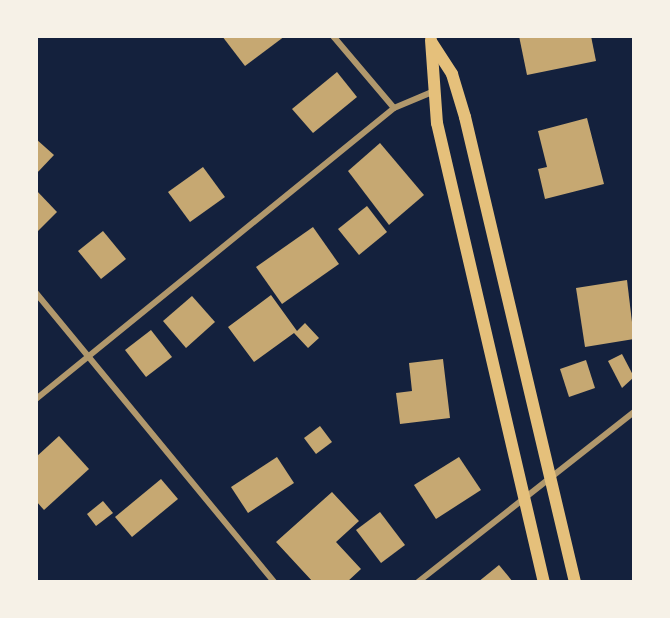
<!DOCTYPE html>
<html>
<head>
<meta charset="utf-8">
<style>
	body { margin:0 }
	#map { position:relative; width:670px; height:618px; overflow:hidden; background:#14213d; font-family:"Nunito Sans",sans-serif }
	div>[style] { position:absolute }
	.building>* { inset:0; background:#c6a872 }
	.minor>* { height:6px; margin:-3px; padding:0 3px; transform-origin:3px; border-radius:3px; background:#b1986c }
	.secondary>* { height:12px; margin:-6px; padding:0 6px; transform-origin:6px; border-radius:6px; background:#e5c07b }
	span { translate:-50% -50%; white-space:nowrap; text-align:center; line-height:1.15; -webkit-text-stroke:4.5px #f6f1e7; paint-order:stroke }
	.frame { position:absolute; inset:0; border:38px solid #f6f1e7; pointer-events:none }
</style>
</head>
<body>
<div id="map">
	<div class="building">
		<i style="clip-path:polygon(222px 36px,285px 36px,245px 66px)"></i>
		<i style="clip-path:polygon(519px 36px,591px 36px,596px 61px,527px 75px)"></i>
		<i style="clip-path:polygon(337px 72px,357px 97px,313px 133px,292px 109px)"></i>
		<i style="clip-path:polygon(587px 118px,604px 184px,545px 199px,538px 169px,547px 167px,538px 131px)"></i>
		<i style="clip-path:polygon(36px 139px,54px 155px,36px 174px)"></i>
		<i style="clip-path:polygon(380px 143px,424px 195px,389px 225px,348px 171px)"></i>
		<i style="clip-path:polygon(203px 167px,225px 197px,190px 222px,168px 192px)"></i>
		<i style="clip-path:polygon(36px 190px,57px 212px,36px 233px)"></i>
		<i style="clip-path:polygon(367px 206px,387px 232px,359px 255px,338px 229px)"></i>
		<i style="clip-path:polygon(313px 227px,339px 264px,282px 304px,256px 267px)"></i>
		<i style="clip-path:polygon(103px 231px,126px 259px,101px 279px,78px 251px)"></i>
		<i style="clip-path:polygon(627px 280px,634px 339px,585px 347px,576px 288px)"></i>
		<i style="clip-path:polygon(271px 295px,297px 331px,305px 323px,319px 338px,308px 348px,294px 333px,254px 362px,228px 327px)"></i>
		<i style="clip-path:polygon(192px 296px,215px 322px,186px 348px,163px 321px)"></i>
		<i style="clip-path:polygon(151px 330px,172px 357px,146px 377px,125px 350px)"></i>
		<i style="clip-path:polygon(622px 354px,634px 377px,622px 388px,608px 361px)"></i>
		<i style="clip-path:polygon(443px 359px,450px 418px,400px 424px,396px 393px,412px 391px,409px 363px)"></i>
		<i style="clip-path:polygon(586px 360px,595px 388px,569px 397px,560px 369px)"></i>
		<i style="clip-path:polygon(320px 426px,332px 442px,316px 454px,304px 438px)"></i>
		<i style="clip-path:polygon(59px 436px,89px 469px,44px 510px,36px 501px,36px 457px)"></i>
		<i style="clip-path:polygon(277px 457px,294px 483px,248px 513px,231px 487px)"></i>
		<i style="clip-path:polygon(459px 457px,481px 490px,436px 519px,414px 485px)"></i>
		<i style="clip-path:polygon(161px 479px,178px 499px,132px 537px,115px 517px)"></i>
		<i style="clip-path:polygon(332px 492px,359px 521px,336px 542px,361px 569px,347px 582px,313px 582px,276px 542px)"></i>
		<i style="clip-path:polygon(103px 501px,113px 513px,96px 526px,87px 514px)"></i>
		<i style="clip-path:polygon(380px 512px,405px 545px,381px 563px,356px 530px)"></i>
		<i style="clip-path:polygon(499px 565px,513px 582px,478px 582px)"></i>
	</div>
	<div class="minor">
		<i style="left:333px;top:36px;width:94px;rotate:49.7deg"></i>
		<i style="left:36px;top:293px;width:374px;rotate:50.5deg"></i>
		<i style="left:36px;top:399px;width:461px;rotate:-39.1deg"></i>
		<i style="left:394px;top:108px;width:41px;rotate:-22.8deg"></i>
		<i style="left:418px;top:582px;width:275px;rotate:-38.2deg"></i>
	</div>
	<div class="secondary">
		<i style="left:431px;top:40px;width:83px;rotate:85.9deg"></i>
		<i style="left:437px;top:123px;width:471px;rotate:76.9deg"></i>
		<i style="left:432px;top:43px;width:37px;rotate:57deg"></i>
		<i style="left:452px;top:74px;width:45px;rotate:73.2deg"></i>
		<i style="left:465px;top:117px;width:478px;rotate:76.7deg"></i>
	</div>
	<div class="frame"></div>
</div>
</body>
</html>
